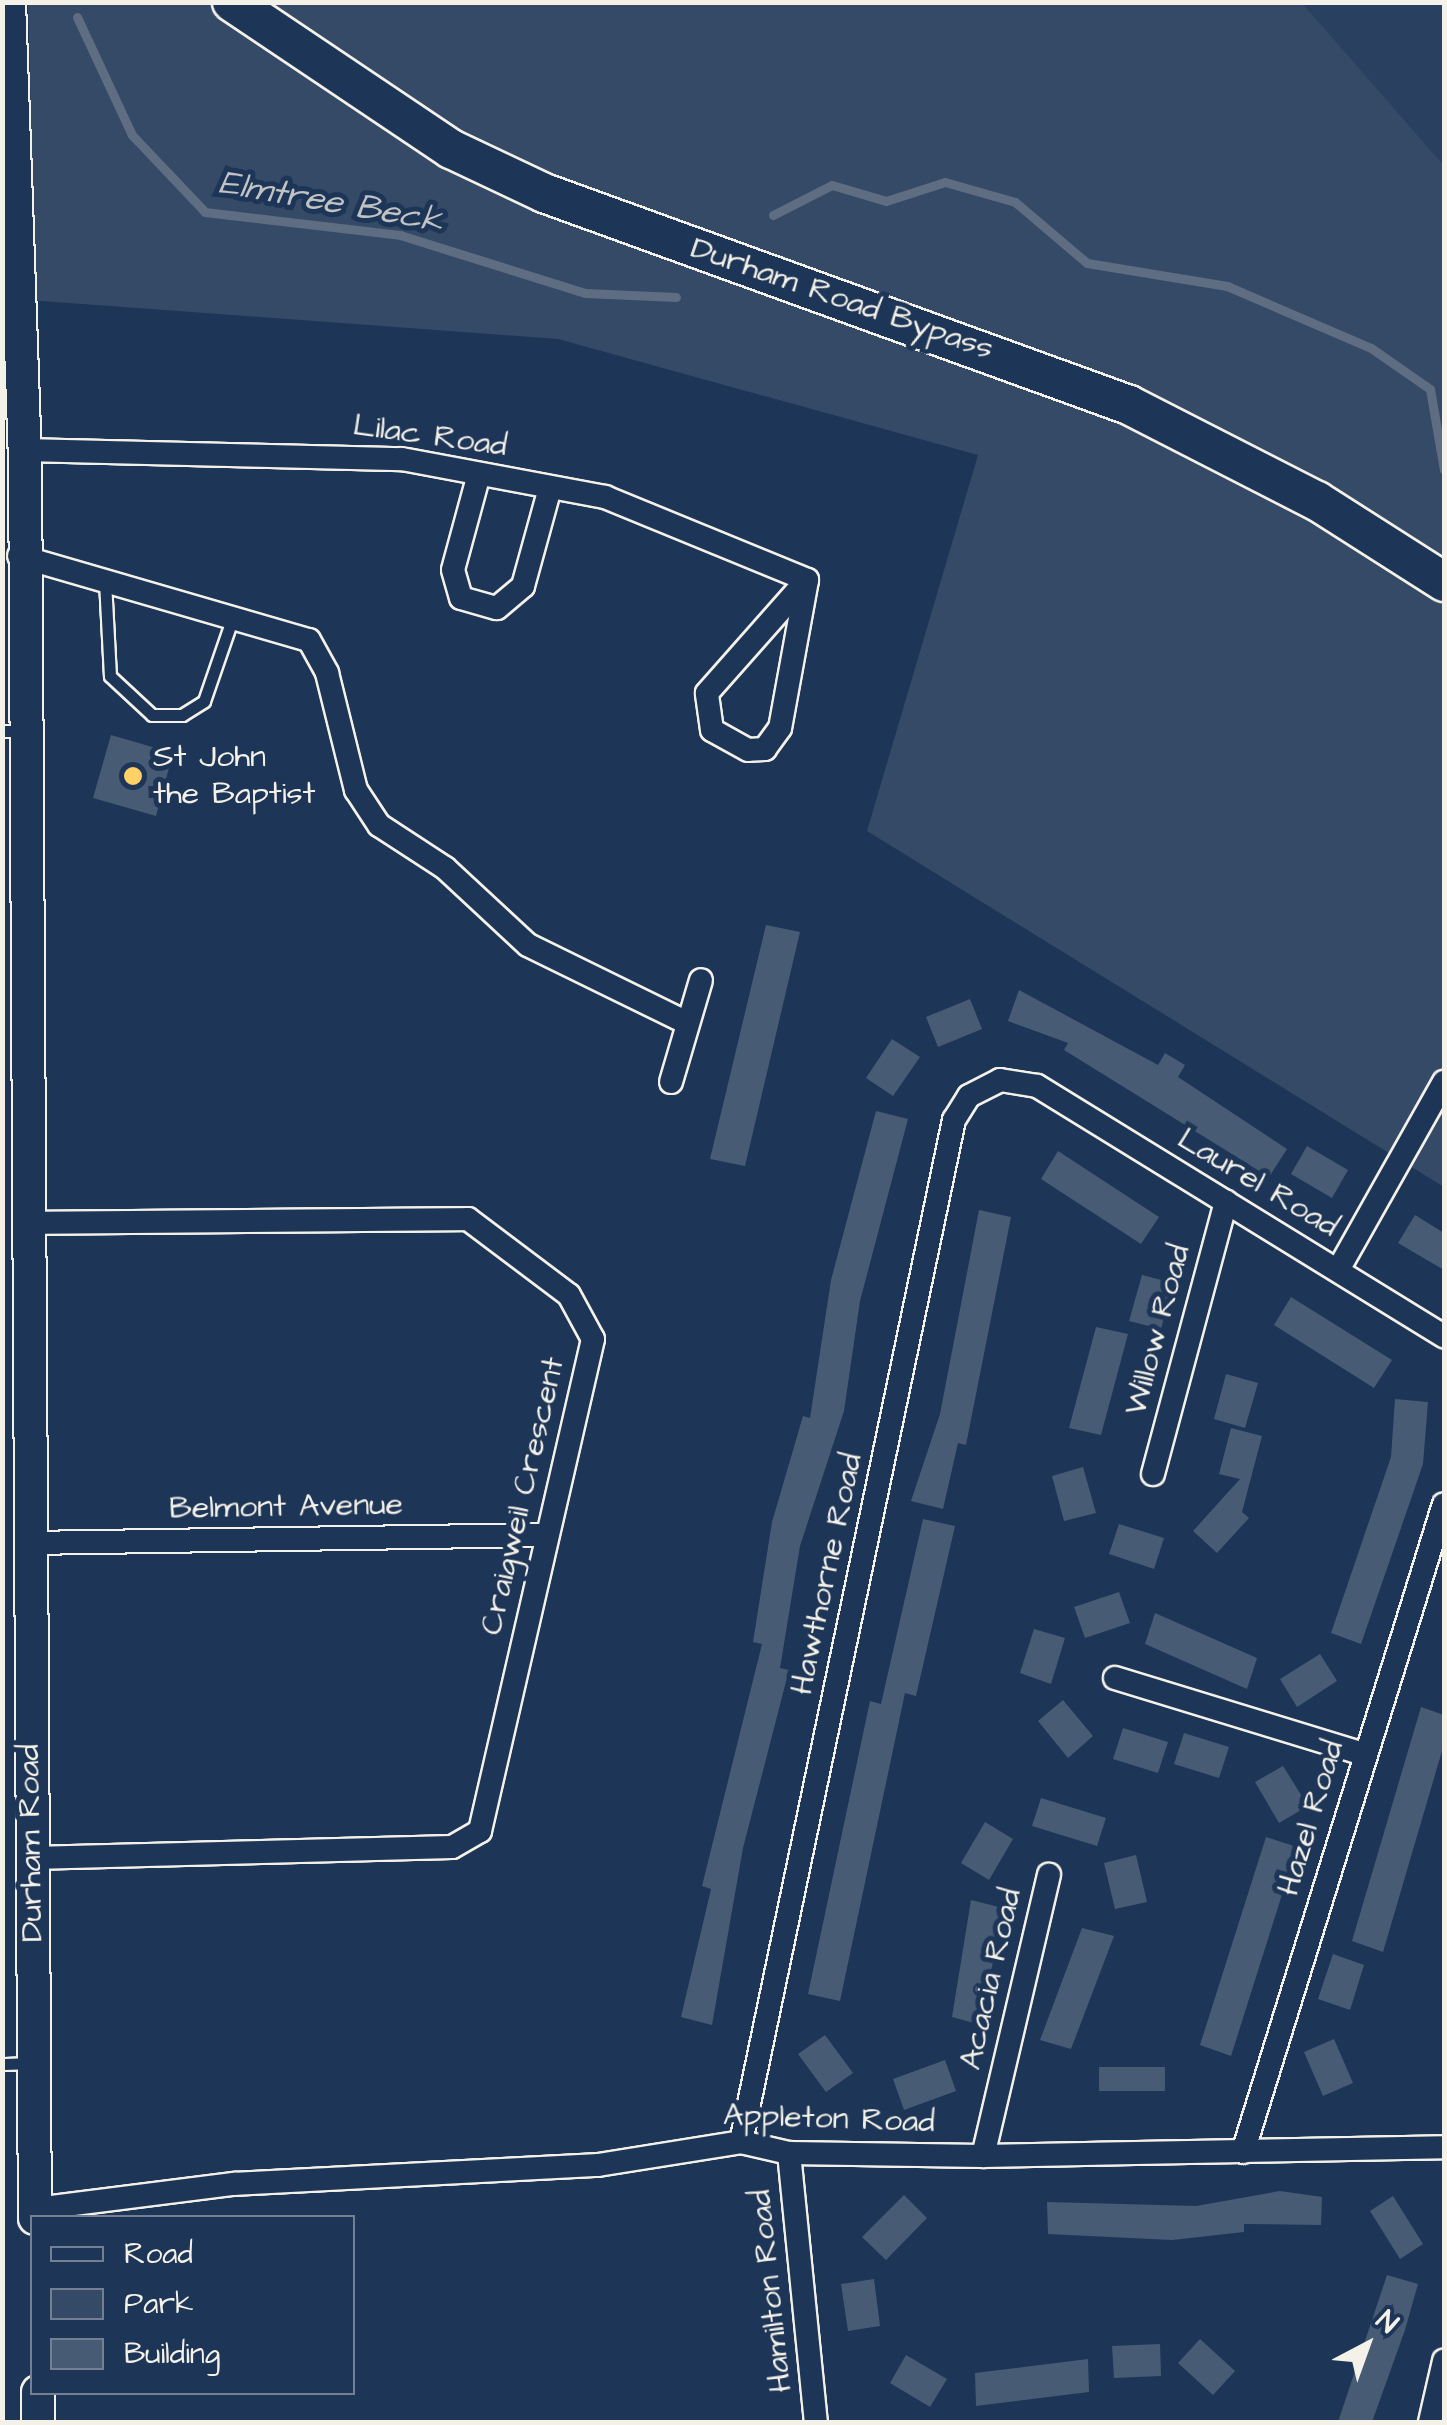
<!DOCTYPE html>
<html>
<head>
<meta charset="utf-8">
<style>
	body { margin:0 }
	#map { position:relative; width:1447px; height:2425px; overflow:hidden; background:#1d3557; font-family:"Architects Daughter",sans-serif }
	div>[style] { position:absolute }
	.built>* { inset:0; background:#2a4060 }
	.green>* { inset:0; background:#354a67 }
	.stream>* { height:9px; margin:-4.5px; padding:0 4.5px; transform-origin:4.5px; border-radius:4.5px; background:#5e6d82 }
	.building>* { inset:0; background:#485b74 }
	.roads { filter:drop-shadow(2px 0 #f4f1e8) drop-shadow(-2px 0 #f4f1e8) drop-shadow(0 2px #f4f1e8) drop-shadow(0 -2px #f4f1e8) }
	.lane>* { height:11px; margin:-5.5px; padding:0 5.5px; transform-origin:5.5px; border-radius:5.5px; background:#1d3557 }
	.street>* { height:22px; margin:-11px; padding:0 11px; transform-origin:11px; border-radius:11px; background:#1d3557 }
	.secondary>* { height:32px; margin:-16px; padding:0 16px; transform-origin:16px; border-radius:16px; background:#1d3557 }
	.primary>* { height:38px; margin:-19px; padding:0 19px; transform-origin:19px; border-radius:19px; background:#1d3557 }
	.dots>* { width:28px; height:28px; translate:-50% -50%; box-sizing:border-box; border:5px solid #1d3557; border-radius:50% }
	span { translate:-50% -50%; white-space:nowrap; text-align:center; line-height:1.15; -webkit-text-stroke:10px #1d3557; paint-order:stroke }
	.street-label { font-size:32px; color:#f4f1e8 }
	.poi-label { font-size:32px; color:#f4f1e8 }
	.left { translate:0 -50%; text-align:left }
	.water-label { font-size:35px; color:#c0c3c4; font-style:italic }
	.frame { position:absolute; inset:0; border:5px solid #f4f1e8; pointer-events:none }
	.legend { position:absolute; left:30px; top:2215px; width:325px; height:180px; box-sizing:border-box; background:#1d3557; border:2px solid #738091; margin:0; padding:12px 18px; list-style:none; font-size:30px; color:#f4f1e8 }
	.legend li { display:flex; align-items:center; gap:20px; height:50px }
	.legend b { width:50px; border:2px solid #738091 }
	.north { position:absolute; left:1317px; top:2295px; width:100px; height:100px; -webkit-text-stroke:8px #1d3557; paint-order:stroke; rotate:41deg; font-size:28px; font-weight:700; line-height:40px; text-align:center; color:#f4f1e8 }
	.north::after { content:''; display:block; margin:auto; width:35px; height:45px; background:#f4f1e8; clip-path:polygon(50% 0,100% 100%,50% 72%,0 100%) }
</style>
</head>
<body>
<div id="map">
	<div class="built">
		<i style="clip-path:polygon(1023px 3px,1444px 3px,1444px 296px)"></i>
	</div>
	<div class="green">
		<i style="clip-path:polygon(28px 3px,1302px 3px,1444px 166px,1444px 1187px,867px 831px,978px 455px,558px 339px,15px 299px,31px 120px)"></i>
	</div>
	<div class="stream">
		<i style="left:77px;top:17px;width:130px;rotate:65deg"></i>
		<i style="left:132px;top:135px;width:106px;rotate:46.5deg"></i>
		<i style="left:205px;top:212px;width:196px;rotate:6.7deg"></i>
		<i style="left:400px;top:235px;width:194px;rotate:17.4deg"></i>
		<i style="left:585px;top:293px;width:91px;rotate:2.5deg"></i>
		<i style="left:773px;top:215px;width:66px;rotate:-27deg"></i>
		<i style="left:832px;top:185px;width:56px;rotate:16.5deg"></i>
		<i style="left:886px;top:201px;width:62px;rotate:-17.9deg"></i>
		<i style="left:945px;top:182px;width:73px;rotate:15.9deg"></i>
		<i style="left:1015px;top:202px;width:94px;rotate:40.3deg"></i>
		<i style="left:1087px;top:263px;width:142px;rotate:9.3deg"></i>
		<i style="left:1227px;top:286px;width:157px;rotate:23.3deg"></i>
		<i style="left:1371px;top:348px;width:72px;rotate:34.8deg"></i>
		<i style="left:1430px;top:389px;width:82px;rotate:80.2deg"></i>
	</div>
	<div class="building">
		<i style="clip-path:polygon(111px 735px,173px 753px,156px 816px,93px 798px)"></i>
		<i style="clip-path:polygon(766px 925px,800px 932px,745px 1166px,710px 1159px)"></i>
		<i style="clip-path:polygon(1019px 990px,1158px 1065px,1165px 1053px,1185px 1065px,1178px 1077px,1287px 1149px,1269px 1177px,1064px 1050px,1068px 1043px,1008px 1021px)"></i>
		<i style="clip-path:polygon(970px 999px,982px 1029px,938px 1047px,926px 1017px)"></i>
		<i style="clip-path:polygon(892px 1039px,920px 1057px,893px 1096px,866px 1078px)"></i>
		<i style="clip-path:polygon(876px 1111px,908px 1119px,860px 1301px,844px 1411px,800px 1546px,780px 1668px,789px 1670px,743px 1848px,712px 2025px,681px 2017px,711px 1889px,702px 1886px,762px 1644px,753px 1642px,772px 1522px,803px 1416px,810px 1418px,831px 1280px)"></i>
		<i style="clip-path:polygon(1307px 1146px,1348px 1170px,1332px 1198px,1291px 1174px)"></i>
		<i style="clip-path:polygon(1058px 1151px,1159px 1217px,1141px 1244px,1041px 1179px)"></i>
		<i style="clip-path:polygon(979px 1210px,1011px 1217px,966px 1445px,958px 1443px,943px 1509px,911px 1501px,940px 1414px)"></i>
		<i style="clip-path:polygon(1415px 1215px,1444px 1233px,1444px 1270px,1398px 1243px)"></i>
		<i style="clip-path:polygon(1142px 1275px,1173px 1283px,1161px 1329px,1129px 1321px)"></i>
		<i style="clip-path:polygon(1291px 1297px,1392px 1360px,1374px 1388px,1274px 1325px)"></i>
		<i style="clip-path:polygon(1096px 1327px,1128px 1334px,1101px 1435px,1069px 1428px)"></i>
		<i style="clip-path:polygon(1226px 1374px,1258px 1383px,1245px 1428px,1214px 1419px)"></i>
		<i style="clip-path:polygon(1395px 1399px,1428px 1402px,1423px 1464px,1361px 1644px,1331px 1633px,1391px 1457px)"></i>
		<i style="clip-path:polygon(1231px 1428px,1262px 1436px,1242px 1512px,1249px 1518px,1217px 1553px,1193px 1531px,1240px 1479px,1219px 1474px)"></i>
		<i style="clip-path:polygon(1083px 1467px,1096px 1513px,1064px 1521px,1052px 1476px)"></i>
		<i style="clip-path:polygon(923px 1519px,955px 1526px,916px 1696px,905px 1693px,840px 2001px,808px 1994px,870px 1701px,881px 1704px)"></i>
		<i style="clip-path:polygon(1119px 1524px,1164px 1538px,1154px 1569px,1109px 1554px)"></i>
		<i style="clip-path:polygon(1119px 1592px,1130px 1623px,1085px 1638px,1074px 1607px)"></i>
		<i style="clip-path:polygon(1155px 1613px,1257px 1658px,1247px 1689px,1145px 1644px)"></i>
		<i style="clip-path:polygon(1034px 1629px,1065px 1638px,1051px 1684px,1020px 1673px)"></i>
		<i style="clip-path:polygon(1320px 1654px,1337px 1681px,1297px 1707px,1280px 1679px)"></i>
		<i style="clip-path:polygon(1063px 1700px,1093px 1736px,1068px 1758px,1038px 1721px)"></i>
		<i style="clip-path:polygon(1421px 1707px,1444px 1715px,1444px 1744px,1383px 1952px,1352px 1941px)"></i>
		<i style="clip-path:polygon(1123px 1728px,1168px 1742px,1158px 1773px,1113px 1759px)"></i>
		<i style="clip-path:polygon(1184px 1733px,1229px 1747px,1219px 1778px,1174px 1764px)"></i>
		<i style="clip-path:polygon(1283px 1766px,1308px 1806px,1279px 1823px,1255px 1782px)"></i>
		<i style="clip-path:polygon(1041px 1798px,1106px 1818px,1097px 1846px,1032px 1826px)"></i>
		<i style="clip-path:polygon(985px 1822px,1013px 1839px,989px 1880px,961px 1863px)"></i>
		<i style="clip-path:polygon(1266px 1837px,1297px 1847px,1231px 2056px,1200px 2045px)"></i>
		<i style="clip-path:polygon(1136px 1855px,1147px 1902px,1115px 1909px,1104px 1863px)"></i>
		<i style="clip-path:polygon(971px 1900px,1003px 1908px,981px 2025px,952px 2017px)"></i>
		<i style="clip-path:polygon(1082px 1928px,1114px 1936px,1071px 2049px,1040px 2040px)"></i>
		<i style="clip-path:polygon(1333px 1954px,1364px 1965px,1350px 2010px,1318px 1999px)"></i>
		<i style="clip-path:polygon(825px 2035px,853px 2073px,826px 2092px,798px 2054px)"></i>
		<i style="clip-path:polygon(1334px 2039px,1353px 2083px,1323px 2096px,1304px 2052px)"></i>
		<i style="clip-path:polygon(945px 2060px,956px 2091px,904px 2110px,893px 2079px)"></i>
		<i style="clip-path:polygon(1099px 2067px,1165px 2067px,1165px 2091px,1099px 2091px)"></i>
		<i style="clip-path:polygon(1280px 2191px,1322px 2197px,1321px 2225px,1244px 2224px,1244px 2232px,1172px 2240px,1048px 2234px,1047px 2202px,1196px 2206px)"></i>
		<i style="clip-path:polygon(904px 2195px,927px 2218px,886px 2260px,862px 2237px)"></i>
		<i style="clip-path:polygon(1393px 2196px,1423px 2244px,1400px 2259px,1370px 2211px)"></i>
		<i style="clip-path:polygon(1387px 2275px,1418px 2284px,1405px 2330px,1372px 2422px,1338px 2422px)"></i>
		<i style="clip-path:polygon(874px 2279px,880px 2326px,848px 2331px,841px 2284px)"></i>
		<i style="clip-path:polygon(1200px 2339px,1235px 2371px,1213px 2395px,1178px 2363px)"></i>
		<i style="clip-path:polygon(1160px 2344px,1161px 2376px,1114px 2378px,1112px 2346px)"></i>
		<i style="clip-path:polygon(906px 2355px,947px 2379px,930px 2407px,890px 2383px)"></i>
		<i style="clip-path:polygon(1088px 2359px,1089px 2392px,976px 2406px,975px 2373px)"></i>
	</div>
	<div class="roads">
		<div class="lane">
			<i style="left:105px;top:581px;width:95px;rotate:87deg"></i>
			<i style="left:110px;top:676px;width:57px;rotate:42.9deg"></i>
			<i style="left:152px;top:715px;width:30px"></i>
			<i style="left:182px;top:715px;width:26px;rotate:-32deg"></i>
			<i style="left:204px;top:701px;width:89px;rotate:-71deg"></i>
			<i style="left:2px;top:731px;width:23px"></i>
			<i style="left:2px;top:2064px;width:31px;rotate:-2deg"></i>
		</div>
		<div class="street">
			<i style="left:25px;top:450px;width:377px;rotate:1.4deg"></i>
			<i style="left:402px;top:459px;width:207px;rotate:10.6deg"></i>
			<i style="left:605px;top:497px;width:218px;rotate:22.3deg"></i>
			<i style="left:479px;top:474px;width:99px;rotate:105.2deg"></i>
			<i style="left:453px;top:570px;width:29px;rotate:74deg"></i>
			<i style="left:461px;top:598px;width:37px;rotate:16deg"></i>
			<i style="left:497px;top:608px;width:34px;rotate:-40deg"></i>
			<i style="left:523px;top:586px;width:102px;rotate:-74.6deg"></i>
			<i style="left:19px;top:556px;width:302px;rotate:16.2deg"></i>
			<i style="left:309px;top:640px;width:38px;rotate:61deg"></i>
			<i style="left:327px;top:673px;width:121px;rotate:76.1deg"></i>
			<i style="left:356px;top:790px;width:42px;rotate:56.7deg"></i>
			<i style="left:379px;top:825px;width:79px;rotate:33.1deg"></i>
			<i style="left:445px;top:868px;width:113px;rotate:42.9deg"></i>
			<i style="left:528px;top:945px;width:177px;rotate:26.1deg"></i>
			<i style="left:807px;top:580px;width:150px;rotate:100.3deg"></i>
			<i style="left:780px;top:728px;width:26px;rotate:126deg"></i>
			<i style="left:765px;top:749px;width:17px;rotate:177deg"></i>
			<i style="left:748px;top:750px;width:41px;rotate:-150.9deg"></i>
			<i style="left:712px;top:730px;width:37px;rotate:-98deg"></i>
			<i style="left:707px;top:693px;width:151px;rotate:-48.5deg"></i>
			<i style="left:671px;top:1082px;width:106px;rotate:-73.6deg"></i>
			<i style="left:25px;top:1223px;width:443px;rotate:-0.5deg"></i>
			<i style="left:468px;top:1219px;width:126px;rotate:37deg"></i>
			<i style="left:569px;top:1295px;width:50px;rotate:61.4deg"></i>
			<i style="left:593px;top:1339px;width:505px;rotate:102.94deg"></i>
			<i style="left:480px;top:1831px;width:32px;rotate:150deg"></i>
			<i style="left:452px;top:1847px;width:420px;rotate:178.5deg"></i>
			<i style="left:1338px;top:1270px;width:216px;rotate:-60.6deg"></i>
			<i style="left:1153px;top:1474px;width:282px;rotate:-75deg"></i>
			<i style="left:28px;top:1543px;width:518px;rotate:-0.88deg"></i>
			<i style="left:1115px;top:1678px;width:260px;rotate:17deg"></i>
			<i style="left:741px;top:2142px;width:1044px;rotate:-78.23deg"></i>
			<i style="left:954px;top:1120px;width:28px;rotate:-58deg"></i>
			<i style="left:969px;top:1096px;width:35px;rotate:-27deg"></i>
			<i style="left:1000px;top:1080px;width:37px;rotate:9deg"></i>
			<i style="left:1037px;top:1086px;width:478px;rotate:31.6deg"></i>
			<i style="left:1243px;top:2152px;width:678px;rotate:-72.77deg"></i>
			<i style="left:789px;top:2153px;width:270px;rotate:84.3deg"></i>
			<i style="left:983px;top:2156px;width:289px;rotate:-76.8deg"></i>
			<i style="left:35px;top:2209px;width:201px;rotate:-7.2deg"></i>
			<i style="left:234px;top:2184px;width:364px;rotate:-3deg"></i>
			<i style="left:598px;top:2165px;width:145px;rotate:-9.1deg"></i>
			<i style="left:741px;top:2142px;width:49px;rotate:12.9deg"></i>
			<i style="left:789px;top:2153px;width:194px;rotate:0.9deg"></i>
			<i style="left:983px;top:2156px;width:461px;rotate:-1.1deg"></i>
			<i style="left:1430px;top:2422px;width:63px;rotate:-77.1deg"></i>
		</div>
		<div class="secondary">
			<i style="left:9px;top:2px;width:448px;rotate:88deg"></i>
			<i style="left:25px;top:450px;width:1768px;rotate:89.68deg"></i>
			<i style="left:38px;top:2392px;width:30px;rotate:90deg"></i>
		</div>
		<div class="primary">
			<i style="left:232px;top:2px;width:264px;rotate:33.9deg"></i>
			<i style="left:451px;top:149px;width:103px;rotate:25.3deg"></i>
			<i style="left:544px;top:193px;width:622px;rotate:19.92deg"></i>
			<i style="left:1129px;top:405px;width:211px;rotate:27.1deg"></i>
			<i style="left:1317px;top:501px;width:151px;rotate:32.5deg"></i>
		</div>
	</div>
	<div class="dots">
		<i style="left:133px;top:776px;background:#ffd166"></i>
	</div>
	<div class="street-label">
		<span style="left:842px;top:299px;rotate:19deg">Durham Road Bypass</span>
		<span style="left:430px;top:436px;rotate:8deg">Lilac Road</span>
		<span style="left:1258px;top:1183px;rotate:31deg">Laurel Road</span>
		<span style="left:1158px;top:1330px;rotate:-75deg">Willow Road</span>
		<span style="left:523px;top:1496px;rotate:-77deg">Craigweil Crescent</span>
		<span style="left:286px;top:1507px;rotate:-1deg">Belmont Avenue</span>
		<span style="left:827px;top:1574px;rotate:-78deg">Hawthorne Road</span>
		<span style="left:1311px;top:1818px;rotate:-73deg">Hazel Road</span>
		<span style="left:31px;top:1843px;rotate:-91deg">Durham Road</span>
		<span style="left:991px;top:1979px;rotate:-77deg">Acacia Road</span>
		<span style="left:829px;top:2119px;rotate:2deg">Appleton Road</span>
		<span style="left:771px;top:2291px;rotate:-96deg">Hamilton Road</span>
	</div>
	<div class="poi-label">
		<span class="left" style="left:153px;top:776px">St John<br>the Baptist</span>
	</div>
	<div class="water-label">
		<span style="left:331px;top:202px;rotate:10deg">Elmtree Beck</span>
	</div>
	<div class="frame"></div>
	<ul class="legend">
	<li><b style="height:12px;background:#1d3557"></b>Road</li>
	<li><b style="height:28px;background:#354a67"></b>Park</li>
	<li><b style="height:28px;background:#485b74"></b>Building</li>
	</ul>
	<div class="north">N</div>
</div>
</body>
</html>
